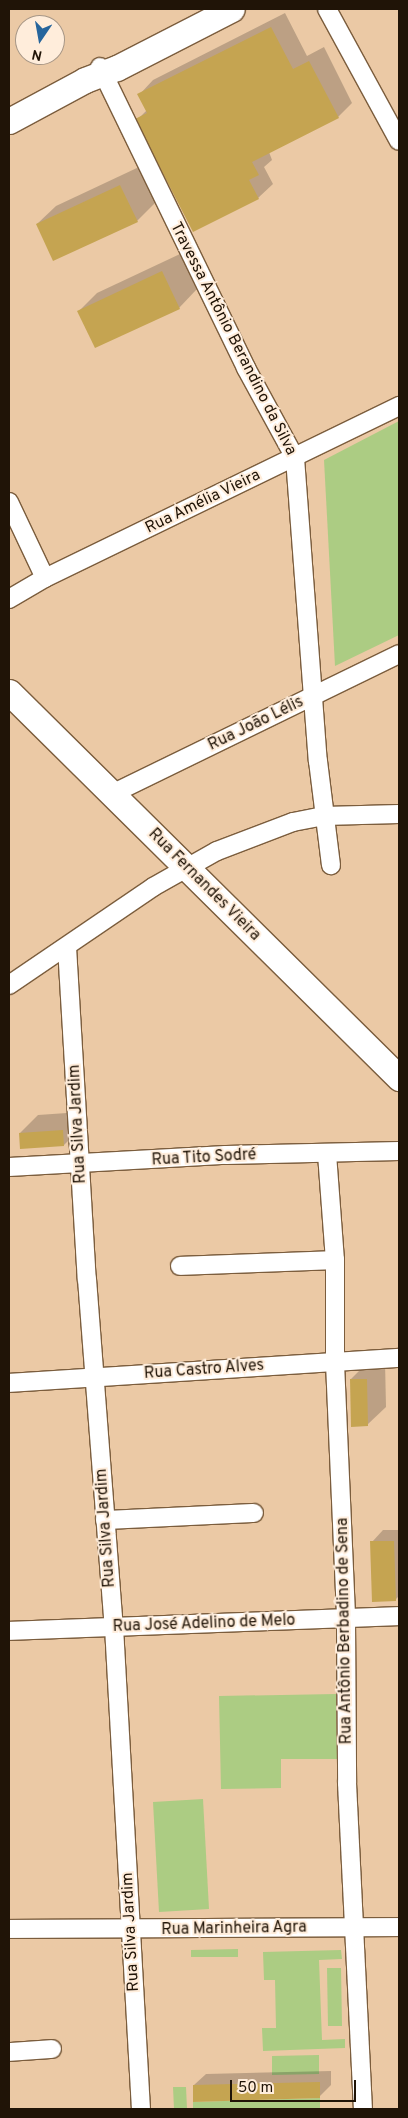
<!DOCTYPE html>
<html>
<head>
<meta charset="utf-8">
<style>
	body { margin:0 }
	#map { position:relative; width:408px; height:2118px; overflow:hidden; background:#ebc9a5; font-family:Overpass,sans-serif }
	div>[style] { position:absolute }
	.green>* { inset:0; background:#accc83 }
	.shadow>* { inset:0; background:#0003 }
	.building>* { inset:0; background:#c5a451 }
	.roads { filter:drop-shadow(1px 0 #7b5d3d) drop-shadow(-1px 0 #7b5d3d) drop-shadow(0 1px #7b5d3d) drop-shadow(0 -1px #7b5d3d) }
	.street>* { height:18px; margin:-9px; padding:0 9px; transform-origin:9px; border-radius:9px; background:#fff }
	.secondary>* { height:25px; margin:-12.5px; padding:0 12.5px; transform-origin:12.5px; border-radius:12.5px; background:#fff }
	span { translate:-50% -50%; white-space:nowrap; text-align:center; line-height:1.15; -webkit-text-stroke:4px #ffeddb; paint-order:stroke }
	.street-label { font-size:16px; color:#201407 }
	.frame { position:absolute; inset:0; border:10px solid #201407; pointer-events:none }
	.north { position:absolute; left:15px; top:15px; width:50px; height:50px; box-sizing:border-box; background:#ffeddb; border:1px solid #a69686; border-radius:50%; rotate:192deg; font-size:14px; font-weight:700; line-height:20px; text-align:center; color:#201407 }
	.north::after { content:''; display:block; margin:auto; width:18px; height:22px; background:#26659c; clip-path:polygon(50% 0,100% 100%,50% 72%,0 100%) }
	.scale { position:absolute; left:230px; top:2080px; width:126px; height:22px; box-sizing:border-box; border:2px solid #201407; border-top:0; padding-left:6px; font-size:15px; line-height:18px; white-space:nowrap; color:#201407; -webkit-text-stroke:4px #ffeddb; paint-order:stroke }
</style>
</head>
<body>
<div id="map">
	<div class="green">
		<i style="clip-path:polygon(399px 421px,399px 635px,335px 666px,324px 460px)"></i>
		<i style="clip-path:polygon(336px 1694px,337px 1759px,281px 1759px,281px 1788px,221px 1789px,219px 1696px)"></i>
		<i style="clip-path:polygon(203px 1799px,209px 1909px,159px 1912px,153px 1802px)"></i>
		<i style="clip-path:polygon(238px 1949px,238px 1957px,191px 1957px,191px 1950px)"></i>
		<i style="clip-path:polygon(341px 1950px,342px 1959px,319px 1960px,322px 2040px,345px 2039px,345px 2048px,263px 2051px,262px 2028px,276px 2028px,275px 1980px,264px 1980px,263px 1952px)"></i>
		<i style="clip-path:polygon(327px 1968px,341px 1968px,342px 2026px,328px 2026px)"></i>
		<i style="clip-path:polygon(319px 2055px,319px 2074px,272px 2075px,272px 2056px)"></i>
		<i style="clip-path:polygon(173px 2087px,186px 2087px,187px 2109px,174px 2109px)"></i>
		<i style="clip-path:polygon(320px 2098px,320px 2109px,193px 2109px,193px 2102px)"></i>
	</div>
	<div class="shadow">
		<i style="clip-path:polygon(285px 13px,307px 56px,324px 47px,352px 103px,338px 117px,269px 152px,272px 160px,264px 167px,273px 184px,258px 198px,137px 120px,147px 110px,139px 95px,153px 80px)"></i>
		<i style="clip-path:polygon(139px 167px,155px 203px,137px 221px,37px 224px,56px 206px)"></i>
		<i style="clip-path:polygon(180px 254px,197px 289px,179px 308px,79px 311px,97px 293px)"></i>
		<i style="clip-path:polygon(81px 1112px,82px 1127px,64px 1145px,20px 1133px,38px 1115px)"></i>
		<i style="clip-path:polygon(369px 1361px,385px 1361px,386px 1407px,367px 1425px,351px 1379px)"></i>
		<i style="clip-path:polygon(383px 1530px,399px 1530px,399px 1596px,395px 1600px,372px 1542px)"></i>
		<i style="clip-path:polygon(331px 2071px,331px 2085px,319px 2097px,194px 2085px,206px 2074px)"></i>
	</div>
	<div class="building">
		<i style="clip-path:polygon(271px 27px,293px 69px,309px 61px,339px 118px,252px 162px,259px 175px,249px 180px,259px 199px,193px 232px,135px 119px,147px 113px,137px 94px)"></i>
		<i style="clip-path:polygon(120px 185px,138px 222px,53px 261px,36px 224px)"></i>
		<i style="clip-path:polygon(162px 271px,180px 309px,95px 348px,77px 311px)"></i>
		<i style="clip-path:polygon(63px 1130px,64px 1146px,20px 1149px,19px 1133px)"></i>
		<i style="clip-path:polygon(350px 1379px,367px 1379px,368px 1426px,351px 1427px)"></i>
		<i style="clip-path:polygon(370px 1541px,394px 1541px,396px 1601px,372px 1602px)"></i>
		<i style="clip-path:polygon(320px 2082px,320px 2098px,193px 2102px,193px 2085px)"></i>
	</div>
	<div class="roads">
		<div class="street">
			<i style="left:327px;top:9px;width:150px;rotate:61.4deg"></i>
			<i style="left:100px;top:67px;width:335px;rotate:64.1deg"></i>
			<i style="left:246px;top:368px;width:102px;rotate:61.4deg"></i>
			<i style="left:295px;top:458px;width:304px;rotate:85.7deg"></i>
			<i style="left:318px;top:761px;width:105px;rotate:82.9deg"></i>
			<i style="left:9px;top:502px;width:84px;rotate:64.7deg"></i>
			<i style="left:9px;top:599px;width:42px;rotate:-30.3deg"></i>
			<i style="left:45px;top:578px;width:394px;rotate:-25.9deg"></i>
			<i style="left:112px;top:794px;width:319px;rotate:-26deg"></i>
			<i style="left:67px;top:947px;width:333px;rotate:86.6deg"></i>
			<i style="left:87px;top:1279px;width:349px;rotate:85.6deg"></i>
			<i style="left:114px;top:1627px;width:483px;rotate:86.8deg"></i>
			<i style="left:9px;top:985px;width:174px;rotate:-34.2deg"></i>
			<i style="left:153px;top:887px;width:73px;rotate:-29.4deg"></i>
			<i style="left:217px;top:851px;width:81px;rotate:-20.9deg"></i>
			<i style="left:293px;top:822px;width:32px;rotate:-11deg"></i>
			<i style="left:324px;top:816px;width:75px;rotate:-1.5deg"></i>
			<i style="left:327px;top:1154px;width:106px;rotate:85.7deg"></i>
			<i style="left:335px;top:1260px;width:103px;rotate:90deg"></i>
			<i style="left:335px;top:1363px;width:257px;rotate:87.5deg"></i>
			<i style="left:346px;top:1620px;width:163px;rotate:89.6deg"></i>
			<i style="left:347px;top:1783px;width:326px;rotate:87.2deg"></i>
			<i style="left:9px;top:1167px;width:217px;rotate:-3.2deg"></i>
			<i style="left:226px;top:1155px;width:173px;rotate:-1.3deg"></i>
			<i style="left:180px;top:1266px;width:155px;rotate:-2.2deg"></i>
			<i style="left:9px;top:1383px;width:391px;rotate:-3.7deg"></i>
			<i style="left:105px;top:1520px;width:149px;rotate:-2.7deg"></i>
			<i style="left:9px;top:1631px;width:390px;rotate:-2.2deg"></i>
			<i style="left:9px;top:1929px;width:390px;rotate:-0.3deg"></i>
			<i style="left:9px;top:2052px;width:43px;rotate:-4deg"></i>
		</div>
		<div class="secondary">
			<i style="left:9px;top:121px;width:86px;rotate:-28.3deg"></i>
			<i style="left:85px;top:80px;width:34px;rotate:-21deg"></i>
			<i style="left:117px;top:68px;width:129px;rotate:-27.2deg"></i>
			<i style="left:9px;top:692px;width:549px;rotate:44.7deg"></i>
		</div>
	</div>
	<div class="street-label">
		<span style="left:233px;top:339px;rotate:63deg">Travessa Antônio Berandino da Silva</span>
		<span style="left:203px;top:502px;rotate:-26deg">Rua Amélia Vieira</span>
		<span style="left:256px;top:724px;rotate:-26deg">Rua João Lélis</span>
		<span style="left:204px;top:885px;rotate:45deg">Rua Fernandes Vieira</span>
		<span style="left:78px;top:1124px;rotate:-93deg">Rua Silva Jardim</span>
		<span style="left:204px;top:1158px;rotate:-3deg">Rua Tito Sodré</span>
		<span style="left:204px;top:1370px;rotate:-4deg">Rua Castro Alves</span>
		<span style="left:106px;top:1528px;rotate:-94deg">Rua Silva Jardim</span>
		<span style="left:204px;top:1624px;rotate:-2deg">Rua José Adelino de Melo</span>
		<span style="left:345px;top:1631px;rotate:-91deg">Rua Antônio Berbadino de Sena</span>
		<span style="left:234px;top:1929px;rotate:-1deg">Rua Marinheira Agra</span>
		<span style="left:131px;top:1932px;rotate:-93deg">Rua Silva Jardim</span>
	</div>
	<div class="frame"></div>
	<div class="north">N</div>
	<div class="scale">50 m</div>
</div>
</body>
</html>
